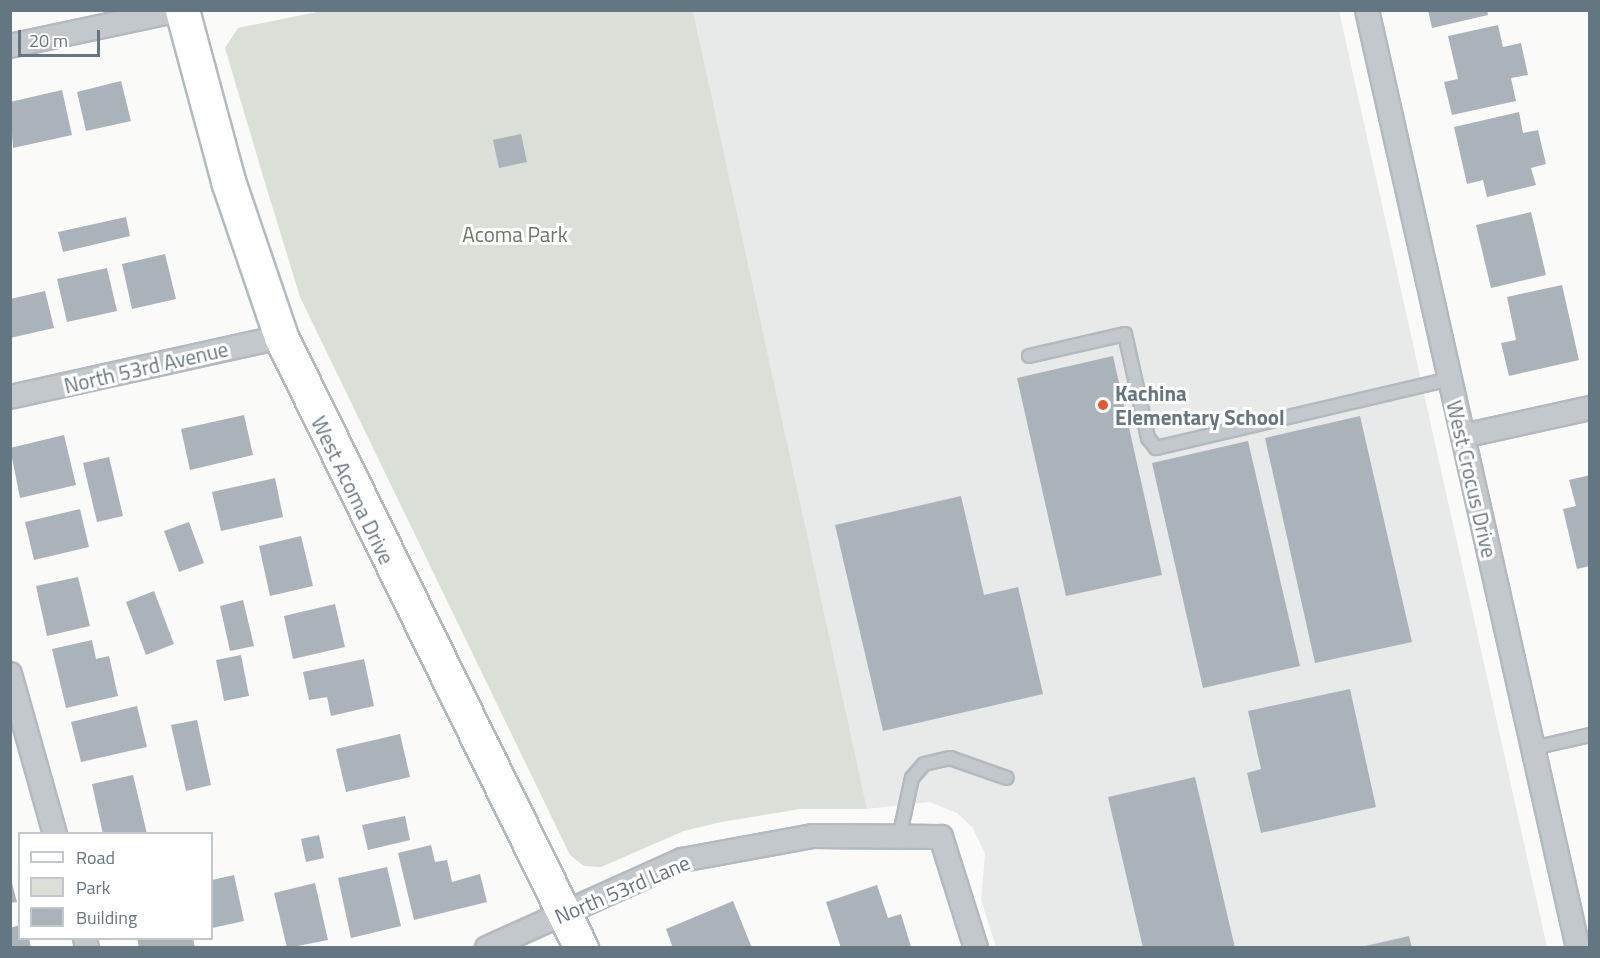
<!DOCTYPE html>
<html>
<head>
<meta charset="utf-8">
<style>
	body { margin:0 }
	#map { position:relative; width:1600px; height:958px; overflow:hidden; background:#fafaf8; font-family:"Titillium Web",sans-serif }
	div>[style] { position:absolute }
	.built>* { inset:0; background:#e8e9e9 }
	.green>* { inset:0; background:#dadfd7 }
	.building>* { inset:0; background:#aab3b9 }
	.roads { filter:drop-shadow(2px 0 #b3babf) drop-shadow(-2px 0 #b3babf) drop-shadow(0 2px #b3babf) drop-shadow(0 -2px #b3babf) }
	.lane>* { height:12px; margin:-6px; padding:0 6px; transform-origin:6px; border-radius:6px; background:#c3c8cc }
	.street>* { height:22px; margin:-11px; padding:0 11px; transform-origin:11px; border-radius:11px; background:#c3c8cc }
	.secondary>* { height:33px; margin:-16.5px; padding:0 16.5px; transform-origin:16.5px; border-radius:16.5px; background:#fff }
	.dots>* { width:16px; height:16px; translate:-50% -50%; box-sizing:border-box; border:3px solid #fff; border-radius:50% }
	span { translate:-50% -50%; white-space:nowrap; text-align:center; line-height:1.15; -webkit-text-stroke:6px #fff; paint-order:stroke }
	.park-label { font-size:21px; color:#687a64 }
	.street-label { font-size:21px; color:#657683 }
	.poi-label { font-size:21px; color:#657683; font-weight:700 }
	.left { translate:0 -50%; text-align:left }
	.frame { position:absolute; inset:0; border:12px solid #657683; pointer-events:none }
	.legend { position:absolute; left:18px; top:832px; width:195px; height:108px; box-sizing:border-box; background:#fff; border:2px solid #c1c8cd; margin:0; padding:8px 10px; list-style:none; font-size:18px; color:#657683 }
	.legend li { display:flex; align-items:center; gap:12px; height:30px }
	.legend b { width:30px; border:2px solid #c1c8cd }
	.scale { position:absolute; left:18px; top:30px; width:82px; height:27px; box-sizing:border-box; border:3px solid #657683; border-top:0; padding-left:8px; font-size:18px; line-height:21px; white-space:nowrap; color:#657683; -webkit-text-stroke:4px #fff; paint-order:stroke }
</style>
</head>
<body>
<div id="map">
	<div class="built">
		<i style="clip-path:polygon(693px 11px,1339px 11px,1547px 947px,996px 947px,981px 900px,985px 854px,973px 828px,957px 813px,929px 802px,867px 809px)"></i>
	</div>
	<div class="green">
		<i style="clip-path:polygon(322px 11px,693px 11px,867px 809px,800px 809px,721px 822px,684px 831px,601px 867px,584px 866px,570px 855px,300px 297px,266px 186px,225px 48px,238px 28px)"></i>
	</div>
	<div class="building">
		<i style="clip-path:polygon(1428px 10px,1487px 10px,1488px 15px,1432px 28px)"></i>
		<i style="clip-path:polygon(1498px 25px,1503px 47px,1521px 43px,1528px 75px,1511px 78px,1516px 101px,1452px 115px,1444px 82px,1458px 79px,1448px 36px)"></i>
		<i style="clip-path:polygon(121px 81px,131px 121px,86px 131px,77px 92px)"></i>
		<i style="clip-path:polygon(62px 90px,72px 135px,13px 148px,10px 102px)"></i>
		<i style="clip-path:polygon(1519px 112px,1523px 133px,1538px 130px,1546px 164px,1531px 168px,1536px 185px,1487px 197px,1483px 180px,1467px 184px,1454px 127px)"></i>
		<i style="clip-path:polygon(521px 134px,527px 162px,499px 168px,493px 140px)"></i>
		<i style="clip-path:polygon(1531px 212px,1546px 275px,1491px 288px,1476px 225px)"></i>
		<i style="clip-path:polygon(126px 217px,130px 236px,63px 252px,58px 232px)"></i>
		<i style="clip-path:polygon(165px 254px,176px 299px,132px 309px,122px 264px)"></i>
		<i style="clip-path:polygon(107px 268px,117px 311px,67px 322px,57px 279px)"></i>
		<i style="clip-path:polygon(1562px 285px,1579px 360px,1509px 376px,1501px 343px,1516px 340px,1507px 297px)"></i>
		<i style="clip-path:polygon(45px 291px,54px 328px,10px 338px,10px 299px)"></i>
		<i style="clip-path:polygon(1113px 356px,1162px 575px,1066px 596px,1017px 378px)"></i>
		<i style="clip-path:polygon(244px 415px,253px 455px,190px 470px,181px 429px)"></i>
		<i style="clip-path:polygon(1360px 416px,1412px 642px,1315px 663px,1265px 438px)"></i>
		<i style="clip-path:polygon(64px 435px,76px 485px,20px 498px,10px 448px)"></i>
		<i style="clip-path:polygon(1248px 441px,1300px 666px,1203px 688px,1152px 463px)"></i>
		<i style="clip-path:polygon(109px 457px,123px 516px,97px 522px,83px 463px)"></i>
		<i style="clip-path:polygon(1590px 475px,1590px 566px,1577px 569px,1563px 509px,1576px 506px,1569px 480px)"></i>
		<i style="clip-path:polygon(275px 478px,283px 517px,221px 531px,212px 492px)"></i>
		<i style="clip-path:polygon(961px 496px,984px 595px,1018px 587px,1043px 694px,883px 731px,835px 525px)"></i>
		<i style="clip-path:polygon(80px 509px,89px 547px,34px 560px,25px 522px)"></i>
		<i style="clip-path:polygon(189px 522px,204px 563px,179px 572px,164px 531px)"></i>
		<i style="clip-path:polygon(301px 536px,313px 586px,270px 596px,259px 546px)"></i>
		<i style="clip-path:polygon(78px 577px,90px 626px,47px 636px,36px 586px)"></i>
		<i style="clip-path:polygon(154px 591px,174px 644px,146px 655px,126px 602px)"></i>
		<i style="clip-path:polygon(243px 600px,254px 646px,230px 651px,220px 606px)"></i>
		<i style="clip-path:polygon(335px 604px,345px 647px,293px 659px,284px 616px)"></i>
		<i style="clip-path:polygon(92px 640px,96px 659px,109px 656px,118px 696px,66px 708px,52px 649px)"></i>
		<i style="clip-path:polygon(241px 655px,249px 696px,224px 701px,216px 660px)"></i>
		<i style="clip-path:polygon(364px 659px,374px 706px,331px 716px,327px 697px,309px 700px,303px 672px)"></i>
		<i style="clip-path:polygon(1350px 689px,1376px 807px,1261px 833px,1247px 773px,1261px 769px,1248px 711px)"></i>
		<i style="clip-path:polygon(137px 706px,147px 747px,81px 762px,71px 722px)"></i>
		<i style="clip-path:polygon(197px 720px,211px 785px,186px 791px,171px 725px)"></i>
		<i style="clip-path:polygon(400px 734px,410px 777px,346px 792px,336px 749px)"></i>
		<i style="clip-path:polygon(133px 775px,147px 834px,103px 834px,92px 784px)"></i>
		<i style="clip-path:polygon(1195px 777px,1235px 948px,1143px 948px,1108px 797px)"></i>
		<i style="clip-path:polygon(405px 816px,410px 840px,368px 850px,362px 825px)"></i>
		<i style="clip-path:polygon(319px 835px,324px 858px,306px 862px,301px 839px)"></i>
		<i style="clip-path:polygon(431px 845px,435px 862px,447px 860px,452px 882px,480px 874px,487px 902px,414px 920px,398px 853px)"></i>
		<i style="clip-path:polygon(387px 867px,401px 926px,351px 938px,338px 878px)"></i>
		<i style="clip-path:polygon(234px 875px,244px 921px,212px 928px,212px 880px)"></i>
		<i style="clip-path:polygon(10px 876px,17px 902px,10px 903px)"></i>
		<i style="clip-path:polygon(315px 883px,328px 940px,287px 948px,274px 893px)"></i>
		<i style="clip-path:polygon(877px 885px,888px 918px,901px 914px,911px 947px,841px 948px,826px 902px)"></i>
		<i style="clip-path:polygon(733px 901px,752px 948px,673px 948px,666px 929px)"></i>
		<i style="clip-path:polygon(20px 925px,20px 938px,29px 938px,31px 948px,10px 948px,10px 928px)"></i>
		<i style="clip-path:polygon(1409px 936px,1412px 948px,1361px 948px,1361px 947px)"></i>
		<i style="clip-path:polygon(137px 938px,193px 938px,195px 948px,139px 948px)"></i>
	</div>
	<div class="roads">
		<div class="lane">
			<i style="left:1029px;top:356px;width:98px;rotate:-12.9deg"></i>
			<i style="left:1125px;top:334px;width:107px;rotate:77.5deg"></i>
			<i style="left:1148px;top:438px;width:13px;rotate:51deg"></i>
			<i style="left:1156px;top:448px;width:302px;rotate:-13.2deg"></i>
			<i style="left:1533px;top:748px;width:58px;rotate:-12.8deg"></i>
			<i style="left:899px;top:838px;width:61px;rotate:-77.8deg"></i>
			<i style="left:912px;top:778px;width:18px;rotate:-49deg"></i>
			<i style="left:924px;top:764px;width:27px;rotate:-13deg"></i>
			<i style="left:950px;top:758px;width:60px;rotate:19.3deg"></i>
		</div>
		<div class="street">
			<i style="left:1367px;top:10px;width:961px;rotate:77.32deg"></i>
			<i style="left:10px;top:46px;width:174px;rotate:-12deg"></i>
			<i style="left:10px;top:397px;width:278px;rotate:-12.5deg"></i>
			<i style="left:1463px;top:436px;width:130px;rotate:-12.4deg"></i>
			<i style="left:10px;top:674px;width:166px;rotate:74.3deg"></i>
			<i style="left:85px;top:938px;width:10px;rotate:79deg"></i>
			<i style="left:487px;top:948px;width:214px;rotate:-24.3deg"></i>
			<i style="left:682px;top:860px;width:133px;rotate:-10.4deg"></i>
			<i style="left:813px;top:836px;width:128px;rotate:0.4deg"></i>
			<i style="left:941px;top:837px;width:116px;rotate:72.5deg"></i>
		</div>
		<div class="secondary">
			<i style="left:182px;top:10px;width:177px;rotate:74.9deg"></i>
			<i style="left:228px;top:181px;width:165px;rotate:71.2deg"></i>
			<i style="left:281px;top:337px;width:681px;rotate:63.85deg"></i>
		</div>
	</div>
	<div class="dots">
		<i style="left:1103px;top:405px;background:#e4572e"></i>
	</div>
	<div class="park-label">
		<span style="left:515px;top:234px">Acoma Park</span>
	</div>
	<div class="street-label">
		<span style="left:146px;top:367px;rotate:-13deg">North 53rd Avenue</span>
		<span style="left:1472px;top:479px;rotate:77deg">West Crocus Drive</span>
		<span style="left:353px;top:490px;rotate:64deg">West Acoma Drive</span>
		<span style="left:622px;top:889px;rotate:-23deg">North 53rd Lane</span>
	</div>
	<div class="poi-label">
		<span class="left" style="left:1115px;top:405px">Kachina<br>Elementary School</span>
	</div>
	<div class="frame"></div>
	<ul class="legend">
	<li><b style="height:8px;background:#fff"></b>Road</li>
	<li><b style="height:16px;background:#dadfd7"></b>Park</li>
	<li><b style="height:16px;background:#aab3b9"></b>Building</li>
	</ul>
	<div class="scale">20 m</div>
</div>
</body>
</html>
